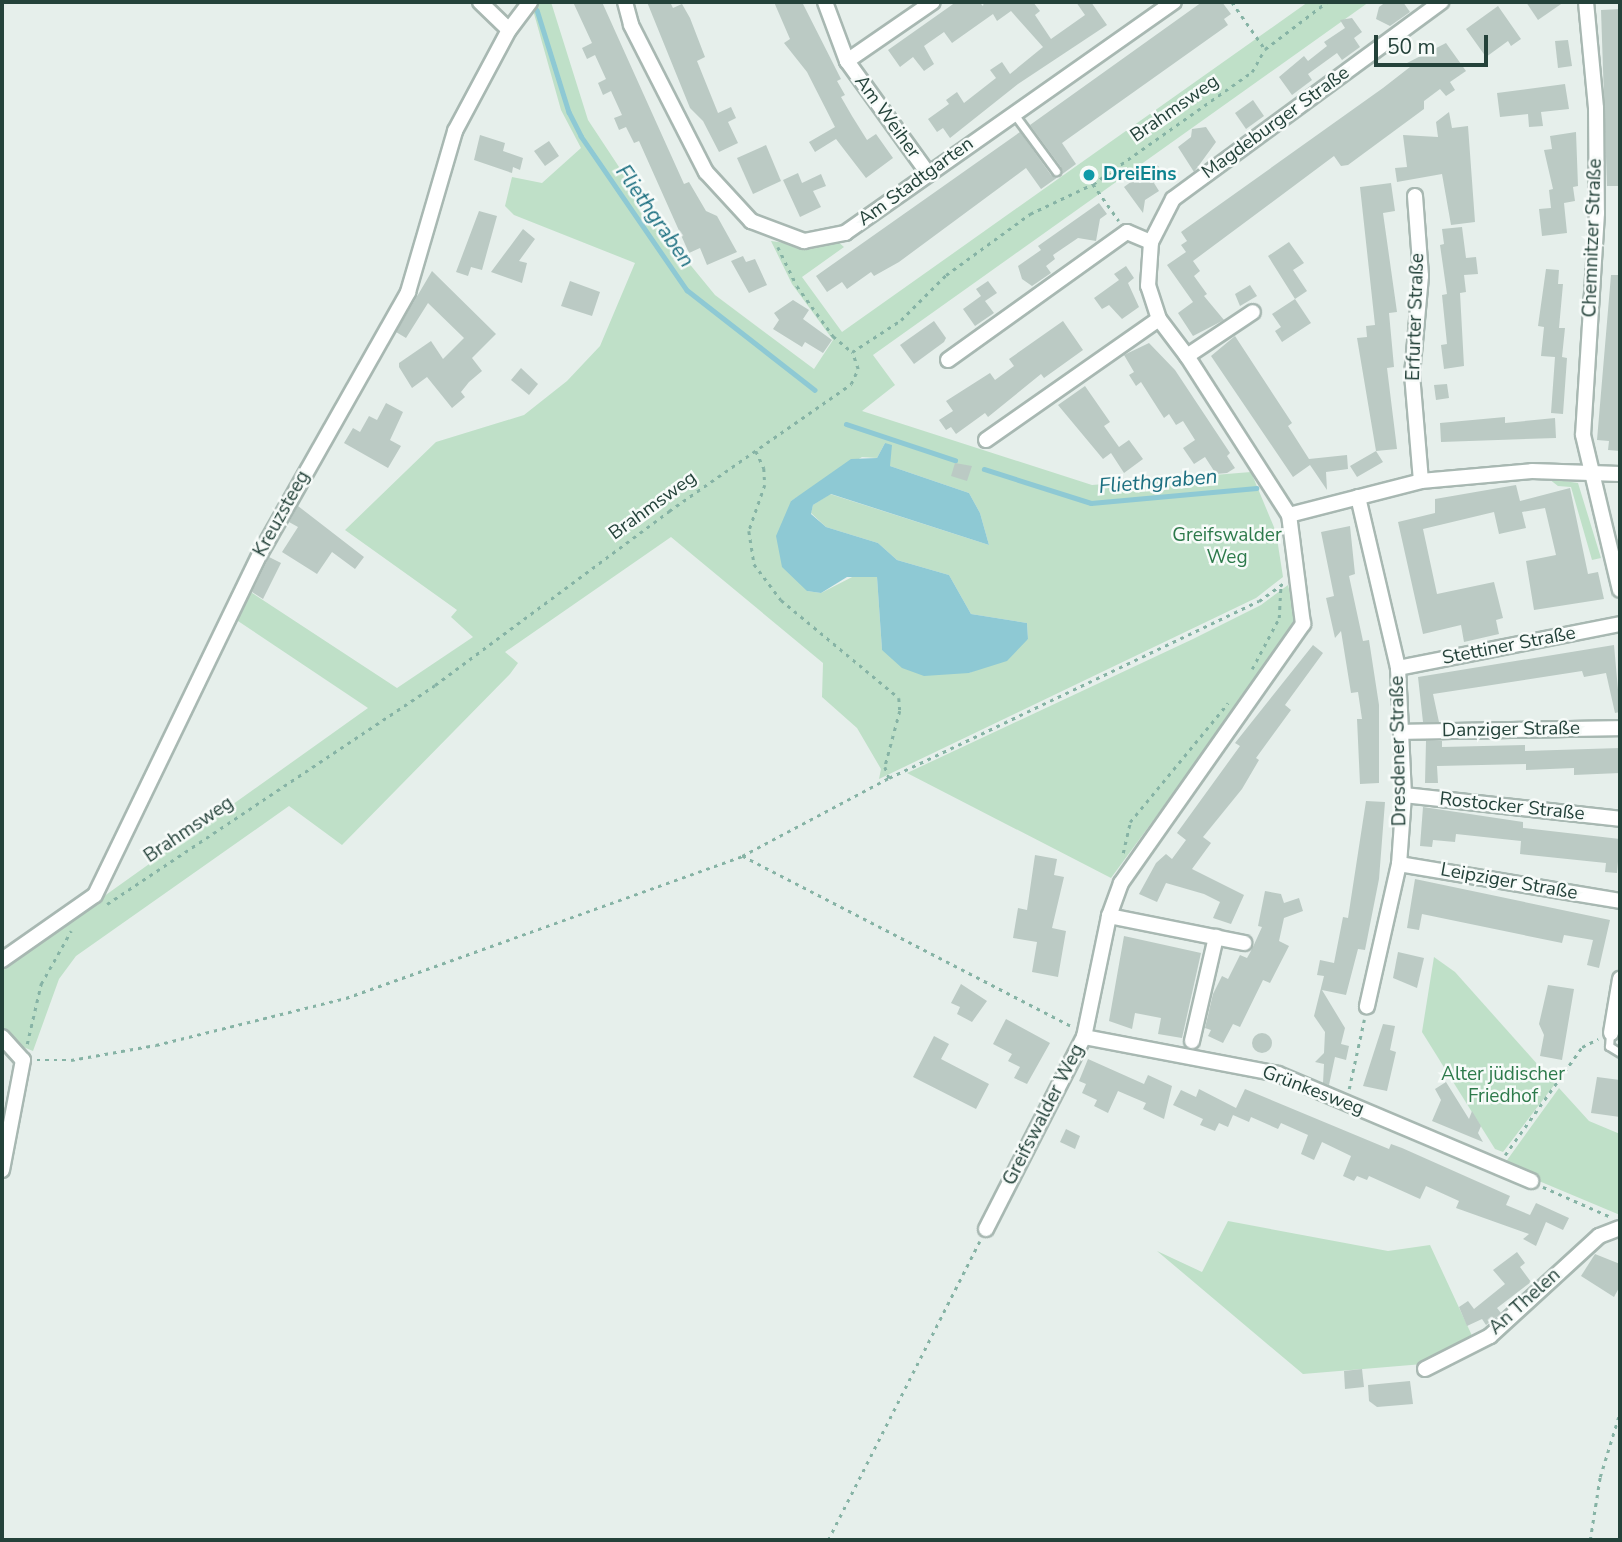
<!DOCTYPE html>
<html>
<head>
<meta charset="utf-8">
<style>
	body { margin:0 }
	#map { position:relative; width:1622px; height:1542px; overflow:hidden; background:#e6efeb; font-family:"Nunito Sans",sans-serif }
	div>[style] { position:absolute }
	.green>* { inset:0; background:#bfe0c8 }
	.water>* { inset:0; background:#8ec9d4 }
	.stream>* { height:4.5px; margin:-2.25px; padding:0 2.25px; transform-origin:2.25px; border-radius:2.25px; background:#8ec9d4 }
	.building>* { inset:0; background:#bbcac4 }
	.round { border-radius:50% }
	.path>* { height:2.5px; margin-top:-1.25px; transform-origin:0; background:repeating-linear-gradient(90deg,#86b3a5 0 3.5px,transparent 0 8.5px) }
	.roads { filter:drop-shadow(2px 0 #a8b8b2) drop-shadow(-2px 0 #a8b8b2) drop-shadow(0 2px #a8b8b2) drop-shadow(0 -2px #a8b8b2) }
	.service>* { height:7px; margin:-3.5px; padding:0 3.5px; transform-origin:3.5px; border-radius:3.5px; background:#fff }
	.minor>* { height:14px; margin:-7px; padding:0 7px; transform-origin:7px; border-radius:7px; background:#fff }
	.dots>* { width:19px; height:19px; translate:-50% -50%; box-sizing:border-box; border:4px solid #f7fbf9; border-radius:50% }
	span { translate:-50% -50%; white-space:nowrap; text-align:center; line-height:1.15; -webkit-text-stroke:5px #f7fbf9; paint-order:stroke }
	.street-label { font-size:19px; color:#24423a }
	.culture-label { font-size:19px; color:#0d838f; font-weight:700 }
	.left { translate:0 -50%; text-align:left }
	.park-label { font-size:19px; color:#2d7a4b }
	.water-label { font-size:21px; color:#1c6f80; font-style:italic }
	.frame { position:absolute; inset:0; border:4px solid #24423a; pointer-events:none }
	.scale { position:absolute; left:1374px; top:35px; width:114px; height:32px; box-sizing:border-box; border:4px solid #24423a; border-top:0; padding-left:9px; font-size:21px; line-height:24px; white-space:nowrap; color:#24423a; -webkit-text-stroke:5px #f7fbf9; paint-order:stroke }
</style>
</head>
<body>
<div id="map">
	<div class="green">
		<i style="clip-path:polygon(evenodd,541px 2px,551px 2px,588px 120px,656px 223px,715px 295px,814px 369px,833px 340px,792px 284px,771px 241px,807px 246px,837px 241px,844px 247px,802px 277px,842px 332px,1308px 2px,1369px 2px,873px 355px,895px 385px,862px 411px,1092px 485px,1251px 472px,1276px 532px,1283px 577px,1256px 598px,879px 779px,881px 769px,857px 728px,822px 697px,823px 663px,671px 537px,505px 652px,518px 663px,510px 674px,342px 845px,289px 806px,76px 956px,59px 979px,33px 1051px,16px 1044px,2px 1026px,2px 969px,368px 708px,235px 619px,249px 591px,397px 688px,473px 637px,451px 617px,457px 610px,345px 530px,436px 442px,524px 415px,567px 381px,600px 346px,635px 263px,514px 215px,505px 206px,512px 177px,542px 183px,581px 148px,561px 110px,533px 10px,541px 2px,885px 443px,890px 466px,969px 493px,980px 513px,989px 545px,830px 494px,813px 505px,811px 513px,826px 527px,878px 543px,897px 560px,949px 575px,971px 614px,1027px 623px,1028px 639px,981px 668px,969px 673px,882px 650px,877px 577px,858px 574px,821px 593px,807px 591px,791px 501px,862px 457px,877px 458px,885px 443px)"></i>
		<i style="clip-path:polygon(1549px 479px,1578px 483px,1601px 558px,1592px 560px,1571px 487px,1558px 486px)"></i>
		<i style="clip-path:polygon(1288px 585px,1296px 618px,1293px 630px,1111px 878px,907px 773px,1193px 639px,1261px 605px)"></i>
		<i style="clip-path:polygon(1434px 957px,1455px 972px,1555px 1084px,1503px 1152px,1495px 1149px,1422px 1032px)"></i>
		<i style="clip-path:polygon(1559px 1088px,1589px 1121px,1620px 1134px,1620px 1215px,1508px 1168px,1505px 1163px)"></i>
		<i style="clip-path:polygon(1228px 1221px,1388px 1251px,1430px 1245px,1474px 1340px,1423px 1364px,1303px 1374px,1157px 1251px,1202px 1272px)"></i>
	</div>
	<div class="water">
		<i style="clip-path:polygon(885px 443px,892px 445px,890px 466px,969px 493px,980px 513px,989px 545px,831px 494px,813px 505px,811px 514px,826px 527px,878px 543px,897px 560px,949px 575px,971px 614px,1027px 623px,1028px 639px,1007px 661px,969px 673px,924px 676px,902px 668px,882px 650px,877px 577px,847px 577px,821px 593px,807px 591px,782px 567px,776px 536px,791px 501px,851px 459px,877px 458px)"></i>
	</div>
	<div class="stream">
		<i style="left:537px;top:10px;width:107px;rotate:72.6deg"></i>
		<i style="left:569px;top:112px;width:27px;rotate:63deg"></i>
		<i style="left:581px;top:136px;width:187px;rotate:55.5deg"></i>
		<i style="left:687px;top:290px;width:162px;rotate:38deg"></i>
		<i style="left:846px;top:424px;width:115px;rotate:18.3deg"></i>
		<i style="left:984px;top:469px;width:112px;rotate:17.6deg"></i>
		<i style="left:1091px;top:503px;width:166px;rotate:-5.2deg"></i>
	</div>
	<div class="building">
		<i style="clip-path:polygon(573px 2px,602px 2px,684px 184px,689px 182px,706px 211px,717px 216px,737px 252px,707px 265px,700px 248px,689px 253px,639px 141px,634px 143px,626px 127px,619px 130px,614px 118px,622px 115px,611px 91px,603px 95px,598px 83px,606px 79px,595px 55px,587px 59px,582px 48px,592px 43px)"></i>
		<i style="clip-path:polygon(647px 2px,670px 2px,673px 8px,682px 4px,690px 18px,705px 57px,697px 61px,718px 113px,731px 107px,736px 118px,728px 122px,738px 143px,719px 152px,703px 121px,690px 108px)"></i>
		<i style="clip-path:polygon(774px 2px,802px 2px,841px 79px,837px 81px,845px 95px,841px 97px,852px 116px,867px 140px,876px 134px,893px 158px,866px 178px,836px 139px,815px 152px,809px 142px,835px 127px,807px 72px,784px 43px,790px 39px)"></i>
		<i style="clip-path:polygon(956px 2px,979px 2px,983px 6px,984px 2px,1033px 2px,1040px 11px,1035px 15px,1051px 39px,1085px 15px,1076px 2px,1091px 2px,1107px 25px,1018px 84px,950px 138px,943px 128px,937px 132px,928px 119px,949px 104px,946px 100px,957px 92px,964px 103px,996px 78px,990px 70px,1002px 62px,1010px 74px,1043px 47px,1011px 11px,997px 21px,993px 14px,952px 43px,944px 32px,924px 46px,934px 64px,924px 71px,913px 57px,900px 67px,888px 50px)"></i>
		<i style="clip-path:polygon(1202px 2px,1222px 2px,1231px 14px,1224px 19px,1228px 25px,1062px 143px,1076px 164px,1061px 175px,1061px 167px,1030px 125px)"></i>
		<i style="clip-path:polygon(1386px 2px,1403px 2px,1410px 12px,1390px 26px,1376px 19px,1379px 7px)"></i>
		<i style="clip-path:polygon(1526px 2px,1564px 2px,1538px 20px)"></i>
		<i style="clip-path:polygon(1498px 6px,1521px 39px,1511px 46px,1508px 41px,1486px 57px,1466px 29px)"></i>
		<i style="clip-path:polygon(1620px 9px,1620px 186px,1607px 186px,1601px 10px)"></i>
		<i style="clip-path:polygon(1352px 18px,1362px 32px,1354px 38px,1360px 47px,1342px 60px,1337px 53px,1308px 74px,1312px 80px,1292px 95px,1279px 77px,1304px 56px,1308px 61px,1327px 46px,1324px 42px,1345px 28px,1340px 20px)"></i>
		<i style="clip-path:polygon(1568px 40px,1572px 66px,1558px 68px,1555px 41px)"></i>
		<i style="clip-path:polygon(1446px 43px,1466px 71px,1450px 82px,1455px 90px,1446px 96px,1440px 89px,1424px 101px,1424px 109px,1348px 165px,1341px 166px,1334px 156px,1193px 261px,1200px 271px,1194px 276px,1207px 294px,1204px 296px,1224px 320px,1193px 336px,1178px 313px,1193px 302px,1167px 265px,1186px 252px,1181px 245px,1187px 241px,1181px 232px,1383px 88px,1410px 67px,1407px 63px)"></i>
		<i style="clip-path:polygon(1565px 84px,1569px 109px,1541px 112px,1543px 126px,1529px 127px,1528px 114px,1500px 117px,1497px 93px)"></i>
		<i style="clip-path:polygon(1253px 100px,1264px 116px,1246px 129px,1235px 113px)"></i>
		<i style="clip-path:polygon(1449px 112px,1452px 128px,1468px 126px,1475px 222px,1451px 225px,1442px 174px,1397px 182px,1395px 168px,1407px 167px,1403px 135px,1438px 137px,1436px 122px)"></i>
		<i style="clip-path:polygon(1206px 127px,1216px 142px,1194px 172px,1178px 147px,1191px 137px,1192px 129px)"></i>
		<i style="clip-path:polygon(1020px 132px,1051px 175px,1058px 177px,1041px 189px,1026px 168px,899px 262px,874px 276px,871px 272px,847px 289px,842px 282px,827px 292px,816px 276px)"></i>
		<i style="clip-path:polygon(1576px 132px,1578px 186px,1573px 187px,1575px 201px,1564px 203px,1567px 233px,1542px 236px,1539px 209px,1551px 208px,1549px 190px,1553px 189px,1544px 150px,1552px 149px,1550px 136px)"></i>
		<i style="clip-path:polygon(480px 135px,505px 143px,503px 151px,523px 158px,520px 170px,513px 167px,512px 173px,474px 160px)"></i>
		<i style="clip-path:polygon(549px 141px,559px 156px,545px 166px,534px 151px)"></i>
		<i style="clip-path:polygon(766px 145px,781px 181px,753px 194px,737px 158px)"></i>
		<i style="clip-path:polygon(1156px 163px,1165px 175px,1154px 183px,1159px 191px,1145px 200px,1143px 213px,1124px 187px)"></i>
		<i style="clip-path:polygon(798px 173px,802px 183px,821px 174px,826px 186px,813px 191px,821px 207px,800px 217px,783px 180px)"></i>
		<i style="clip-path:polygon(1391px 183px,1395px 211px,1383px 213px,1397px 312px,1389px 313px,1394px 367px,1387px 368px,1397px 449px,1376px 451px,1383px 462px,1357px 477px,1350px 466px,1376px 451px,1357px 338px,1367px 337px,1366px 326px,1375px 325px,1360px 187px)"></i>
		<i style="clip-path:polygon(1099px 203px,1107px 214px,1100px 219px,1096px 241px,1078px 238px,1053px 255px,1055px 259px,1046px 266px,1051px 273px,1032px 286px,1022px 279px,1018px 266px,1041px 250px,1038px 246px)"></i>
		<i style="clip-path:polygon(479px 211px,497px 216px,482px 270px,471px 267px,468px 276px,456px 272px)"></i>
		<i style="clip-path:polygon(1462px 227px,1466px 258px,1476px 257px,1478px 274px,1464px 275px,1466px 292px,1460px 293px,1464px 366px,1444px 369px,1441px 345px,1447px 344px,1442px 295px,1447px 294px,1440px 245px,1444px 244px,1442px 229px)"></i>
		<i style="clip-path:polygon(523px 229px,535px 239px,519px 261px,527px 263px,522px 283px,491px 272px)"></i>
		<i style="clip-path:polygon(1289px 242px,1304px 263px,1293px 270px,1307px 291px,1295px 299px,1268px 256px)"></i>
		<i style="clip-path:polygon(743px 256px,746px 262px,755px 259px,767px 285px,749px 293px,731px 261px)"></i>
		<i style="clip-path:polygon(1126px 266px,1134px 278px,1128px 283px,1139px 307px,1122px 319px,1109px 305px,1102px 309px,1094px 298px,1119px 280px,1114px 274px)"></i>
		<i style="clip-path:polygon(1546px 269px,1559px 270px,1558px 284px,1563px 284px,1559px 328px,1565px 328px,1562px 357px,1567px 358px,1563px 414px,1551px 413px,1555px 357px,1541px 356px,1544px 327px,1538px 326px)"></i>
		<i style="clip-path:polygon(432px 271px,496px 334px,472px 358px,482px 371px,469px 382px,461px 392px,465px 397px,452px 408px,427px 377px,412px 388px,399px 367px,399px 363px,431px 341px,443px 359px,464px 338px,428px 303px,406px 338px,396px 332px)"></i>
		<i style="clip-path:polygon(1611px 275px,1620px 275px,1620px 451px,1608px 450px,1609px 441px,1597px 440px)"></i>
		<i style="clip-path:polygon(570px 281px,600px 292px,592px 316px,561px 306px)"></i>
		<i style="clip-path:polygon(988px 281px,997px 293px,985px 301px,994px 313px,975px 326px,963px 309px,981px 296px,976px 289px)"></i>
		<i style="clip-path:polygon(1250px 285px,1257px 296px,1240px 306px,1235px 294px)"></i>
		<i style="clip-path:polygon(1295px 299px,1311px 323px,1282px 342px,1275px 331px,1281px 327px,1272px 314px)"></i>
		<i style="clip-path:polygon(793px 300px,809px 310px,803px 319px,832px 340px,823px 353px,805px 342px,802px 347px,773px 329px,779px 320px,774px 313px)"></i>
		<i style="clip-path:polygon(934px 321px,946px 338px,944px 342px,914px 364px,900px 345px)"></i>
		<i style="clip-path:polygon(1063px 321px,1083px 350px,1044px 378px,1041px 374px,988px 417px,985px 413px,956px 434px,951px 427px,946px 430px,939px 420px,953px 411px,946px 401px,990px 373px,995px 380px,1014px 366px,1009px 359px)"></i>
		<i style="clip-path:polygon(1235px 336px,1292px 423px,1288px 426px,1309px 459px,1347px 455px,1348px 469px,1326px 472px,1327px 490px,1310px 465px,1293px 477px,1211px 356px)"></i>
		<i style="clip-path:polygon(1149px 343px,1175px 370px,1230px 453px,1227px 456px,1235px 468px,1227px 473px,1216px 474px,1205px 457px,1194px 464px,1183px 448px,1195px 440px,1183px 421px,1176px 425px,1169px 414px,1164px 418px,1141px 382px,1136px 386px,1129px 375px,1134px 372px,1124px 355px)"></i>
		<i style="clip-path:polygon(521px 368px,538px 384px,529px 395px,511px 380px)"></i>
		<i style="clip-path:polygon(1447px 384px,1449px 398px,1436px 400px,1434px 385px)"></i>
		<i style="clip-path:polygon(1085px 386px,1110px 422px,1104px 426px,1119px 447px,1129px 440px,1143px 459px,1124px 473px,1111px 453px,1103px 459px,1058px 405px)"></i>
		<i style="clip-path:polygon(386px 403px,403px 412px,390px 440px,401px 446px,388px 468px,344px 443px,353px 428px,360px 432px,369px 416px,377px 420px)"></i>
		<i style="clip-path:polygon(1505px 417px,1505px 423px,1555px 418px,1556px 438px,1441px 442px,1440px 423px)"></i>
		<i style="clip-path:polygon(955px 463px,972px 466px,967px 481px,951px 476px)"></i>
		<i style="clip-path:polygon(1516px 485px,1520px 501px,1570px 488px,1588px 574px,1598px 572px,1604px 599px,1534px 610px,1526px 561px,1556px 555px,1545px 508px,1522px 512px,1526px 528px,1499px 534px,1494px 512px,1423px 529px,1437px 594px,1494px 582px,1503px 618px,1496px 620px,1499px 634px,1464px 642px,1461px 625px,1423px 634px,1398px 522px,1435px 513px,1435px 499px)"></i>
		<i style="clip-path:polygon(298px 506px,364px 557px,355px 569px,332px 552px,317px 574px,282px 552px,298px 527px,289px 522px)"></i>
		<i style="clip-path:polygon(1350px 526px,1355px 574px,1349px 576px,1363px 641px,1369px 640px,1379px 705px,1379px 783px,1360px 784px,1357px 719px,1362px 719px,1358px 692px,1351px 693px,1341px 631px,1335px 638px,1326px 598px,1334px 596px,1321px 532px)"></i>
		<i style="clip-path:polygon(269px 557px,281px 563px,263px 599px,252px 592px)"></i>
		<i style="clip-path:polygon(1313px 645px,1323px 653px,1285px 705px,1291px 710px,1256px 758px,1259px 760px,1242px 789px,1203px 837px,1211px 843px,1192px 869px,1244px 895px,1231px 924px,1213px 918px,1220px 902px,1204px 894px,1166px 883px,1157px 902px,1139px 894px,1156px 863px,1166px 854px,1172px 859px,1186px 840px,1177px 833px,1240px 746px,1235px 743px)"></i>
		<i style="clip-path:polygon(1614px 645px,1620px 712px,1615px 713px,1606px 673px,1584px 677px,1582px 671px,1433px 694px,1439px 722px,1423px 722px,1418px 677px)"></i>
		<i style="clip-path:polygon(1426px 741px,1442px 741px,1442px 747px,1525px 745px,1525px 751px,1620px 748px,1620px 773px,1574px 775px,1574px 768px,1526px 770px,1526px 764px,1437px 766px,1438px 783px,1425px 783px)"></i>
		<i style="clip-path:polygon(1366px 801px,1385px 802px,1379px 879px,1365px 950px,1358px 949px,1346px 995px,1322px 990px,1345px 1028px,1341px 1044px,1349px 1046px,1346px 1060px,1335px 1057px,1329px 1085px,1323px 1083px,1324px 1064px,1315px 1062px,1324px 1053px,1325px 1032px,1314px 1016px,1324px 976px,1317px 975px,1320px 960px,1334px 963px,1343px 917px,1348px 918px)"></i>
		<i style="clip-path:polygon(1423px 807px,1523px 822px,1523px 828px,1620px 839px,1617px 873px,1605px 872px,1606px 863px,1520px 854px,1521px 841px,1456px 834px,1455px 842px,1433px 840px,1432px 847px,1420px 846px)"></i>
		<i style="clip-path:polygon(1035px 855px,1057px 859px,1054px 875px,1064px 877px,1052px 928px,1066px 931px,1058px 977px,1032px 972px,1037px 942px,1013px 938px,1018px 908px,1027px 910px)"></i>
		<i style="clip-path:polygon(1415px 879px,1610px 920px,1599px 968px,1587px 965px,1593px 940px,1564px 935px,1562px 943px,1422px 914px,1419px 930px,1407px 928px)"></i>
		<i style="clip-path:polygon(1265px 891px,1281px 894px,1284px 903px,1299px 898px,1303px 911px,1284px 918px,1279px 941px,1289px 946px,1270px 983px,1263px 980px,1240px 1027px,1233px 1024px,1223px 1043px,1208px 1036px,1211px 1030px,1205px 1028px,1213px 994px,1222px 976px,1228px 979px,1240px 955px,1247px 958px,1252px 949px,1262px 927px,1258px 926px)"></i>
		<i style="clip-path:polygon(1124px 936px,1201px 953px,1182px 1038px,1158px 1034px,1161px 1018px,1135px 1013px,1132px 1029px,1109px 1021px)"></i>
		<i style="clip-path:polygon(1398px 952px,1424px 958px,1417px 988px,1393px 978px)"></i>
		<i style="clip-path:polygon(961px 984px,987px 1001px,972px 1022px,957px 1014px,960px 1007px,951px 1003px)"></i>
		<i style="clip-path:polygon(1548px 985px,1574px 989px,1562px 1060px,1540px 1056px,1544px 1035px,1539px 1024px)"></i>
		<i style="clip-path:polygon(1006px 1019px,1050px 1043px,1027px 1084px,1014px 1078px,1020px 1067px,1008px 1061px,1012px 1054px,993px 1044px)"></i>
		<i style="clip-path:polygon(1383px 1024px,1395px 1026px,1390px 1050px,1396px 1052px,1387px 1091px,1363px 1086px)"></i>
		<i class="round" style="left:1252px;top:1033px;width:20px;height:20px"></i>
		<i style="clip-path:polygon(934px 1036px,949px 1044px,941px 1059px,989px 1084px,976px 1109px,913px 1077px)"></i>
		<i style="clip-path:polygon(1088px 1059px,1144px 1084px,1148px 1075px,1172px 1086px,1164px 1119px,1143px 1109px,1146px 1103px,1118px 1091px,1108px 1113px,1094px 1106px,1097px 1100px,1082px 1093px,1086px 1084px,1079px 1081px)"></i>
		<i style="clip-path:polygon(1597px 1077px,1620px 1080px,1620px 1117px,1591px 1113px)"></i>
		<i style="clip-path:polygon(1446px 1082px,1469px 1119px,1472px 1111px,1481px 1126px,1478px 1133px,1483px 1142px,1432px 1121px,1441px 1100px,1435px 1089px)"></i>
		<i style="clip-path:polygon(1199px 1089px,1236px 1108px,1245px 1089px,1389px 1149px,1391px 1144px,1402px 1148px,1510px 1196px,1506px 1205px,1530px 1215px,1536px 1203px,1569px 1218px,1563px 1230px,1546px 1222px,1536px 1246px,1523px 1239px,1529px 1234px,1456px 1208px,1459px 1201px,1426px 1186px,1420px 1199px,1369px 1176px,1367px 1180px,1357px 1176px,1354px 1181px,1343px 1176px,1351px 1156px,1322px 1142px,1314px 1160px,1301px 1154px,1308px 1135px,1281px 1123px,1278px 1129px,1251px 1117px,1249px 1122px,1233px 1115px,1228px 1127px,1219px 1123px,1215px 1131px,1200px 1125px,1203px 1119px,1173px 1105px,1181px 1090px,1196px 1097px)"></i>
		<i style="clip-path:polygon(1066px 1129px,1080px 1136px,1075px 1149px,1060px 1142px)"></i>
		<i style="clip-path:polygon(1517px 1252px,1525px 1263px,1520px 1267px,1531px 1282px,1497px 1308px,1501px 1313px,1486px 1325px,1482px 1319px,1467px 1326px,1459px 1307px,1468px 1301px,1474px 1309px,1505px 1284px,1493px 1270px)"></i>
		<i style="clip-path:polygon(1595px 1254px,1620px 1264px,1620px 1286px,1614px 1297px,1581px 1276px)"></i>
		<i style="clip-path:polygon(1362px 1369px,1364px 1387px,1345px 1389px,1344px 1371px)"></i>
		<i style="clip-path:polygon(1410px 1381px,1413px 1404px,1377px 1407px,1369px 1401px,1368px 1385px)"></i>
	</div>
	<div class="path">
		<i style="left:1232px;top:2px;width:57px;rotate:54.9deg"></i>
		<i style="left:1093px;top:184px;width:45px;rotate:54.9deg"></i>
		<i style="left:778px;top:247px;width:43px;rotate:64deg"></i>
		<i style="left:797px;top:286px;width:62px;rotate:54.2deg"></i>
		<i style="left:833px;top:336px;width:25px;rotate:40deg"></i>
		<i style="left:756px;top:451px;width:19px;rotate:65deg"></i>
		<i style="left:764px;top:468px;width:17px;rotate:87deg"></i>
		<i style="left:765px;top:485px;width:49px;rotate:109.2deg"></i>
		<i style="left:749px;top:531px;width:33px;rotate:81deg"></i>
		<i style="left:754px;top:564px;width:45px;rotate:53.1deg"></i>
		<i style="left:781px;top:600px;width:153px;rotate:39.7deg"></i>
		<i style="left:899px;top:698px;width:13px;rotate:86deg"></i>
		<i style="left:900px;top:711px;width:58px;rotate:105deg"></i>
		<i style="left:885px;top:767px;width:12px;rotate:70deg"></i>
		<i style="left:1252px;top:669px;width:58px;rotate:-62.1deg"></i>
		<i style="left:1279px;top:618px;width:33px;rotate:-87deg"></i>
		<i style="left:1123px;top:853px;width:32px;rotate:-77deg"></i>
		<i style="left:1130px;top:822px;width:154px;rotate:-50.5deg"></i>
		<i style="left:107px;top:904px;width:394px;rotate:-33.7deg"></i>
		<i style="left:435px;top:685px;width:292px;rotate:-36.6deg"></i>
		<i style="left:669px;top:511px;width:222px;rotate:-34.9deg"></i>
		<i style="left:851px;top:384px;width:17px;rotate:-65deg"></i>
		<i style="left:858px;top:369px;width:18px;rotate:-109deg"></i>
		<i style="left:852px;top:352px;width:59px;rotate:-33.1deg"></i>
		<i style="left:901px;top:320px;width:64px;rotate:-45deg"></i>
		<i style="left:946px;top:275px;width:104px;rotate:-36deg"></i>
		<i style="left:1030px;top:214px;width:70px;rotate:-25.5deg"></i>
		<i style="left:1093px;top:184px;width:194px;rotate:-35.2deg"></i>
		<i style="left:1252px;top:72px;width:26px;rotate:-61deg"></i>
		<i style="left:1265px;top:49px;width:78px;rotate:-37.2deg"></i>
		<i style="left:1070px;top:1026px;width:369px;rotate:-152.6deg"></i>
		<i style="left:742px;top:856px;width:166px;rotate:-28deg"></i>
		<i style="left:889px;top:778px;width:410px;rotate:-25.6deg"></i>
		<i style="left:1259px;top:601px;width:31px;rotate:-36deg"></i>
		<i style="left:27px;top:1044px;width:62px;rotate:-76.9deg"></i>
		<i style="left:41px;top:984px;width:61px;rotate:-60.5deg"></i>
		<i style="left:37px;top:1060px;width:34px"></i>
		<i style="left:71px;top:1060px;width:86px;rotate:-10deg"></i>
		<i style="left:156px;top:1045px;width:196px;rotate:-13.9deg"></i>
		<i style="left:346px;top:998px;width:421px;rotate:-19.7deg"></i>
		<i style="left:1349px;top:1089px;width:71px;rotate:-77.7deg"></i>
		<i style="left:1505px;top:1155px;width:133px;rotate:-54.5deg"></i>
		<i style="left:1582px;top:1047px;width:18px;rotate:-27deg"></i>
		<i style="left:1543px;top:1187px;width:74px;rotate:23.8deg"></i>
		<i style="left:828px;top:1540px;width:335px;rotate:-63.1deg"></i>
		<i style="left:1590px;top:1540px;width:64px;rotate:-81deg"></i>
		<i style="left:1600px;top:1477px;width:68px;rotate:-72.9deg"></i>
	</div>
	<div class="roads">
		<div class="service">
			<i style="left:1014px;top:114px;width:71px;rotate:53.6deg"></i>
			<i style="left:1610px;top:1033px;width:13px;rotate:94deg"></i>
			<i style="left:1609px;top:1046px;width:13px;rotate:32deg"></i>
		</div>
		<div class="minor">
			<i style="left:480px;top:2px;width:40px;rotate:44deg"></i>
			<i style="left:625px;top:2px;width:24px;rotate:75deg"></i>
			<i style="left:631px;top:25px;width:165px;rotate:63deg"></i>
			<i style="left:706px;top:172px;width:67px;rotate:47.4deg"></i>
			<i style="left:751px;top:221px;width:57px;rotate:20.7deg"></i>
			<i style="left:804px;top:241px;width:42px;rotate:-11deg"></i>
			<i style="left:845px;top:233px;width:402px;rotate:-35.1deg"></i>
			<i style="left:825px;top:2px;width:63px;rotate:69.6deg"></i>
			<i style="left:847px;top:61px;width:137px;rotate:54.2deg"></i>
			<i style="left:1586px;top:2px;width:106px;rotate:84.6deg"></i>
			<i style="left:1596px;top:108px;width:105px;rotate:89.5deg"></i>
			<i style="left:1597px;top:213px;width:222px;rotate:93.6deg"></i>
			<i style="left:1583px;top:435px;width:159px;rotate:76.6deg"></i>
			<i style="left:847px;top:61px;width:104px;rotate:-34.5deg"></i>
			<i style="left:1415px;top:196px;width:80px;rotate:85.7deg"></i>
			<i style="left:1421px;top:276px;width:98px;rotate:95.2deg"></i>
			<i style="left:1412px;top:374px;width:107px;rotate:85.2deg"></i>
			<i style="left:1159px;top:319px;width:35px;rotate:-108deg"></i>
			<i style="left:1148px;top:286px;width:44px;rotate:-86.1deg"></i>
			<i style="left:1151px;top:242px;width:48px;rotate:-62.9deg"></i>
			<i style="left:1173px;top:199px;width:333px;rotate:-36.3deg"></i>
			<i style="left:948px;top:360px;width:220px;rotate:-35.6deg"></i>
			<i style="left:1127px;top:232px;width:26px;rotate:23deg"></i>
			<i style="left:986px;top:440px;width:211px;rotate:-35deg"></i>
			<i style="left:1159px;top:319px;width:46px;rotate:52.9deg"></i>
			<i style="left:1187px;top:356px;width:79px;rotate:-33.7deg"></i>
			<i style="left:1358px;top:497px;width:176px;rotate:76.8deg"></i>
			<i style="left:1398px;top:668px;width:127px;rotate:87.3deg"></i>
			<i style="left:1404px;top:795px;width:69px;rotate:94.1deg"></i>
			<i style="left:1399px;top:864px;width:146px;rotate:102.7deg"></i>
			<i style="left:1289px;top:515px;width:136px;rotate:-14.4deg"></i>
			<i style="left:1421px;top:481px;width:111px;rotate:-5.1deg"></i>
			<i style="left:1532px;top:471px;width:88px;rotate:2deg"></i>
			<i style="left:1398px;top:668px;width:226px;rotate:-11.2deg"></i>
			<i style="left:1401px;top:732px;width:219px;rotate:-1deg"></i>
			<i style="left:1404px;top:795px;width:217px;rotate:6.3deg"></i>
			<i style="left:1399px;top:864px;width:224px;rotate:9.5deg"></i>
			<i style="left:1109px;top:916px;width:138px;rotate:11.3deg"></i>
			<i style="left:2px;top:960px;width:113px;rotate:-35deg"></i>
			<i style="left:95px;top:895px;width:379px;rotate:-64.2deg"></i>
			<i style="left:260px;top:554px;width:301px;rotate:-60.5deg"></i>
			<i style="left:408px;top:292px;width:168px;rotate:-73.7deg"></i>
			<i style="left:455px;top:131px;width:115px;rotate:-61.9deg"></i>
			<i style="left:509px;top:30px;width:35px;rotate:-53deg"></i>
			<i style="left:1611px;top:1033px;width:55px;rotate:-80.5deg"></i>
			<i style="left:2px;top:1037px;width:31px;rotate:48deg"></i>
			<i style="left:23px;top:1060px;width:112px;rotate:100.8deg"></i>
			<i style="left:1084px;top:1037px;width:197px;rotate:10.8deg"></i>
			<i style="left:1278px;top:1074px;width:275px;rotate:22.9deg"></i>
			<i style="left:1192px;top:1041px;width:107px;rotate:-77deg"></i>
			<i style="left:986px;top:1229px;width:216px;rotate:-63deg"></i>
			<i style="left:1084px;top:1037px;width:124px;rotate:-78.3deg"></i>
			<i style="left:1109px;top:916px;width:35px;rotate:-70deg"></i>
			<i style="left:1121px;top:883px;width:317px;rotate:-54.9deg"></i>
			<i style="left:1303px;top:624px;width:110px;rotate:-97.3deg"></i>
			<i style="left:1289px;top:515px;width:189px;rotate:-122.7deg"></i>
			<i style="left:1425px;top:1369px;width:73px;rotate:-26.9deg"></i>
			<i style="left:1490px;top:1336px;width:148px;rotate:-42.5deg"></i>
			<i style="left:1599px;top:1236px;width:22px;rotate:-21deg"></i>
		</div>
	</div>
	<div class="dots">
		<i style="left:1089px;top:175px;background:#0f9aa8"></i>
	</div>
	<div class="street-label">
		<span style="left:1175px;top:109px;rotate:-35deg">Brahmsweg</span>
		<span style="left:887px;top:117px;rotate:54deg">Am Weiher</span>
		<span style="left:1276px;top:123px;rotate:-36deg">Magdeburger Straße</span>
		<span style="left:916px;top:182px;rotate:-36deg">Am Stadtgarten</span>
		<span style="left:1593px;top:238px;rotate:-88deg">Chemnitzer Straße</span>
		<span style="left:1416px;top:317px;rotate:-88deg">Erfurter Straße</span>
		<span style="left:653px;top:506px;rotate:-36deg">Brahmsweg</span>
		<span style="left:282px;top:514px;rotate:-61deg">Kreuzsteeg</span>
		<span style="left:1509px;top:646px;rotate:-11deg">Stettiner Straße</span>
		<span style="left:1511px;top:730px;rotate:-1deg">Danziger Straße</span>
		<span style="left:1399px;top:751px;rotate:-91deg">Dresdener Straße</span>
		<span style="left:1512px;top:807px;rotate:6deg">Rostocker Straße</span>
		<span style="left:189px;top:830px;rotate:-34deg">Brahmsweg</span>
		<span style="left:1509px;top:882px;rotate:10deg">Leipziger Straße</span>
		<span style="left:1313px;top:1091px;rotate:21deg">Grünkesweg</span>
		<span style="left:1044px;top:1115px;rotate:-63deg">Greifswalder Weg</span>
		<span style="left:1525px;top:1302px;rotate:-42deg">An Thelen</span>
	</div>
	<div class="culture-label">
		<span class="left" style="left:1103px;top:175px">DreiEins</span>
	</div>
	<div class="park-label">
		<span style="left:1227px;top:547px">Greifswalder<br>Weg</span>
		<span style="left:1503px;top:1086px">Alter jüdischer<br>Friedhof</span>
	</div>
	<div class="water-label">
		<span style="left:655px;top:216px;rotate:55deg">Fliethgraben</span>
		<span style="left:1158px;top:481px;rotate:-5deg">Fliethgraben</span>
	</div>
	<div class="frame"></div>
	<div class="scale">50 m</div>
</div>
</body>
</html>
